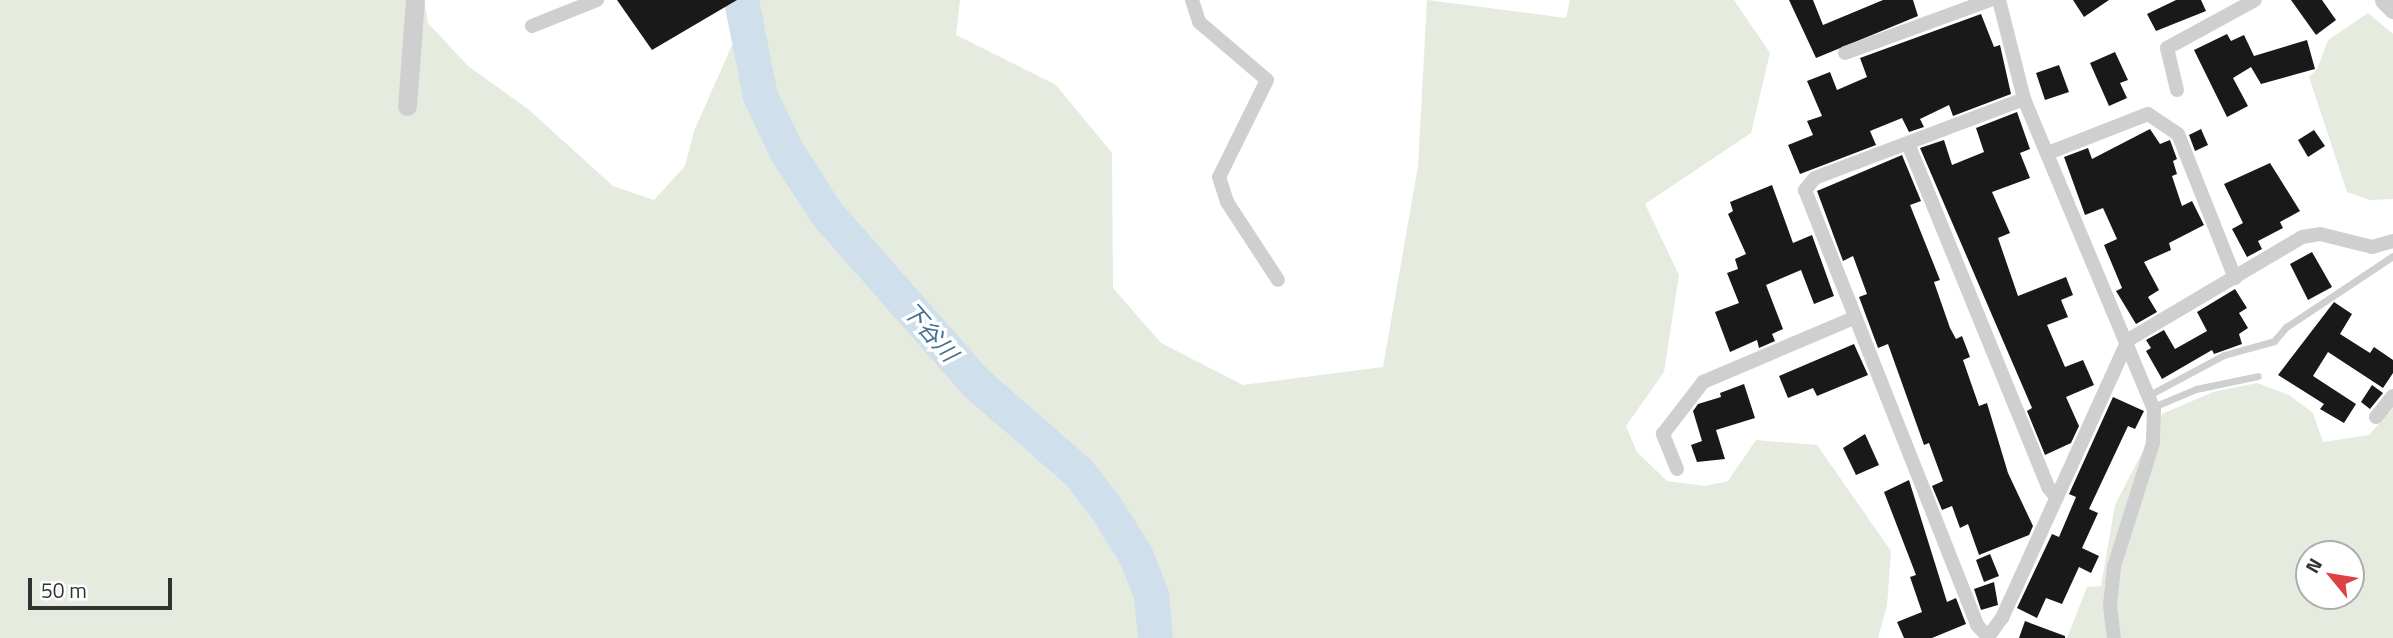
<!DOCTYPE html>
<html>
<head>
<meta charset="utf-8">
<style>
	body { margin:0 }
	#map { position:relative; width:2393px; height:638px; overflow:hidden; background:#fff; font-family:"Titillium Web","Noto Sans JP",sans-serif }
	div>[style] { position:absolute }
	.green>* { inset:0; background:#e5ebdf }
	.river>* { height:35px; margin:-17.5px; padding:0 17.5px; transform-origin:17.5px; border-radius:17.5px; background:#d0dfec }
	.building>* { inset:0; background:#191919 }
	.service>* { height:7px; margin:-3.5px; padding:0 3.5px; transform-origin:3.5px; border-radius:3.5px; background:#cfcfcf }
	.minor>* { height:14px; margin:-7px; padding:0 7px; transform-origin:7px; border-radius:7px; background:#cfcfcf }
	.tertiary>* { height:19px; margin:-9.5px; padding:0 9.5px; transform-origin:9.5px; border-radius:9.5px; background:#cfcfcf }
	span { translate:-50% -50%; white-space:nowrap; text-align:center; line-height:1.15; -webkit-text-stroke:7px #fff; paint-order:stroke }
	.water-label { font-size:23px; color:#436f91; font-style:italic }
	.north { position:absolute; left:2295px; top:540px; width:70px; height:70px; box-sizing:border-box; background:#fff; border:2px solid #adadad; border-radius:50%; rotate:300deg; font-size:19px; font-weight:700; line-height:28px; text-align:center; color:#323232 }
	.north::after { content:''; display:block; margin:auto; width:24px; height:32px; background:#dc4146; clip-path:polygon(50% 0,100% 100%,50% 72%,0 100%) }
	.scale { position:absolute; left:28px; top:578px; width:144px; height:32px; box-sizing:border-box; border:4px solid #323232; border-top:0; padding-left:9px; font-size:21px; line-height:24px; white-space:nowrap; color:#323232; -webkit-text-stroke:5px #fff; paint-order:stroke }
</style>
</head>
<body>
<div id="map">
	<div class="green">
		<i style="clip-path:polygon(0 0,424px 0,428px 23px,468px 66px,528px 109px,613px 186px,654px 200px,685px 166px,694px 131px,752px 0,960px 0,956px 35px,1056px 85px,1112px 153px,1113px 288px,1161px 343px,1243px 385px,1383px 367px,1418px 166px,1427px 0,1566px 18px,1570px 0,1734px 0,1770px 53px,1751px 133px,1645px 204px,1679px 275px,1664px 372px,1626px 426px,1637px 452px,1667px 481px,1705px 486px,1728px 481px,1756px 440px,1817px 445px,1891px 551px,1887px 606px,1878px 638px,0 638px)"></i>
		<i style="clip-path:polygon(2368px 13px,2393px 34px,2393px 199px,2370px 200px,2347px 192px,2309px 77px,2317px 69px,2328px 40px)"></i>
		<i style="clip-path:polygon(evenodd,2257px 383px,2289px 395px,2313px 413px,2323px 442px,2369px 435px,2393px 408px,2393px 638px,2067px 638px,2087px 587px,2101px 586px,2115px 505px,2162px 414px,2213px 392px,2257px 383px,2309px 554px,2351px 554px,2351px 596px,2309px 596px,2309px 554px)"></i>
	</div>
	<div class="river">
		<i style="left:741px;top:0;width:98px;rotate:78.8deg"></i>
		<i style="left:760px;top:96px;width:62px;rotate:64.3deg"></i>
		<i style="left:787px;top:152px;width:74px;rotate:57.2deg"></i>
		<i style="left:827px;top:214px;width:224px;rotate:48.6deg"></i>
		<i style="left:975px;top:382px;width:137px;rotate:41.1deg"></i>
		<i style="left:1078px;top:472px;width:42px;rotate:51.8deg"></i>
		<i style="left:1104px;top:505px;width:58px;rotate:57.7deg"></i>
		<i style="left:1135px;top:554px;width:43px;rotate:68.2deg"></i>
		<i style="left:1151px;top:594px;width:44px;rotate:84.8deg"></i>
	</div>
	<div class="building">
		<i style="clip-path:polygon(617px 0,737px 0,652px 50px)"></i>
		<i style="clip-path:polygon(1789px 0,1813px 0,1823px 25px,1883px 0,1913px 0,1918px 16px,1816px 58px)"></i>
		<i style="clip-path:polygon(2073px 0,2109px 0,2084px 17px)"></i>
		<i style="clip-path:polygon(2176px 0,2201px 0,2206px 11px,2156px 31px,2147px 14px)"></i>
		<i style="clip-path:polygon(2291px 0,2322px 0,2336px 20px,2316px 35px)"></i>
		<i style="clip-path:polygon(1981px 14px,1994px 47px,2000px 45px,2011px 94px,1953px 116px,1949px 105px,1920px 119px,1924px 127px,1909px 132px,1902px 118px,1870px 131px,1876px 145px,1800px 174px,1788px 145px,1813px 135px,1807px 121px,1822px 116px,1807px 81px,1830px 72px,1837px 90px,1867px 77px,1860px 58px)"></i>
		<i style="clip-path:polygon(2227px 34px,2231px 41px,2244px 35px,2254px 56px,2307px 40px,2315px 69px,2261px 84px,2251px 67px,2233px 78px,2248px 106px,2227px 117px,2194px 50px)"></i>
		<i style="clip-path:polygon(2115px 52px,2128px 80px,2120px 83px,2127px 98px,2109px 106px,2090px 63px)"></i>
		<i style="clip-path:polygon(2059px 65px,2069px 92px,2045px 100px,2036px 73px)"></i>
		<i style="clip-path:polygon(2017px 112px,2030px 149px,2020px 153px,2030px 178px,1992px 192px,2010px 233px,1998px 238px,2018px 296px,2066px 277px,2073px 295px,2061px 300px,2068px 317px,2047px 325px,2065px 367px,2083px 360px,2094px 385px,2066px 397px,2079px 426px,2071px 443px,2045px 455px,2027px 411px,2032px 408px,1920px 148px,1944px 140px,1952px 165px,1984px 152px,1976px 128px)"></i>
		<i style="clip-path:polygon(2150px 129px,2160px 144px,2170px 140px,2177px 159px,2173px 161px,2177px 174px,2172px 176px,2182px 206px,2192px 201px,2204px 225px,2169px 243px,2171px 250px,2144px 262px,2159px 290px,2148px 297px,2157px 312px,2136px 324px,2116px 291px,2122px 288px,2104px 245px,2117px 239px,2103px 208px,2085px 215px,2064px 157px,2088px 148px,2092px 159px)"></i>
		<i style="clip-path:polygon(2201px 129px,2208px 145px,2195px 151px,2189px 135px)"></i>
		<i style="clip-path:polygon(2314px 130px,2325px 146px,2308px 157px,2298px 140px)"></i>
		<i style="clip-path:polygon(1902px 155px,1921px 201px,1910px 205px,1940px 280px,1934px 282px,1950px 328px,1956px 339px,1962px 336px,1970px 357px,1963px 360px,1979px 406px,1987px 403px,2008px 473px,2033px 526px,2029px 535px,1979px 555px,1968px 524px,1960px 528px,1952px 506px,1942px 510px,1932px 486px,1943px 481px,1929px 443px,1924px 445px,1888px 344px,1878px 348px,1859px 297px,1867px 294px,1853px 256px,1843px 261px,1817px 191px)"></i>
		<i style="clip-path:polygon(2270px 163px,2300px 211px,2280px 222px,2283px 228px,2258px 241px,2262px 249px,2247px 257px,2232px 229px,2243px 223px,2224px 184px)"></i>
		<i style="clip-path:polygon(1772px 185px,1793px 243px,1812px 235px,1834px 296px,1814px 304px,1801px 270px,1766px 285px,1783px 329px,1772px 334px,1775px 341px,1759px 348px,1757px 340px,1730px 352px,1715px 312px,1739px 303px,1727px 273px,1738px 269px,1735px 259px,1746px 254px,1728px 214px,1733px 211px,1730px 202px)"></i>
		<i style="clip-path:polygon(2312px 252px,2332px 287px,2308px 300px,2290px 264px)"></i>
		<i style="clip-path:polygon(2235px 289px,2247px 308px,2239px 313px,2248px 328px,2239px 334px,2242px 344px,2214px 354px,2212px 350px,2162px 379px,2146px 351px,2151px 348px,2146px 340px,2164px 330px,2175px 349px,2207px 331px,2197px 312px)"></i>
		<i style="clip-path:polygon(2334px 302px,2352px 314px,2340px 334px,2370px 353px,2374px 347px,2393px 360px,2393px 373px,2383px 388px,2328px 352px,2313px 376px,2356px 404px,2344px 423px,2320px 409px,2324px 404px,2278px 375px)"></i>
		<i style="clip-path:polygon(1854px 344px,1868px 375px,1817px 396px,1813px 388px,1788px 398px,1779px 376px)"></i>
		<i style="clip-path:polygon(1744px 384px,1755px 418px,1716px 430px,1725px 459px,1697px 462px,1691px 445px,1702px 441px,1693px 411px,1698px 404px,1721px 397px,1720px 393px)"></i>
		<i style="clip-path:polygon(2372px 385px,2383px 393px,2370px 409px,2361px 402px)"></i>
		<i style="clip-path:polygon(2113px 397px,2144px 411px,2135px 429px,2128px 426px,2089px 509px,2098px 513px,2082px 548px,2099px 556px,2091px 573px,2079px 567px,2062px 604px,2046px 598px,2037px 618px,2017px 608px,2052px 534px,2059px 537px,2076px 497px,2069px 494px)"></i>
		<i style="clip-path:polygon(1865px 434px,1879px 465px,1856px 475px,1843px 448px)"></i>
		<i style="clip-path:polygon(1909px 480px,1947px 602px,1956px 598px,1966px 624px,1932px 638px,1904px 638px,1897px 622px,1922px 612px,1910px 577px,1916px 575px,1884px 492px)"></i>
		<i style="clip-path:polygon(1990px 554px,1999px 576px,1984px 582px,1976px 560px)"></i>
		<i style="clip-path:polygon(1994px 582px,1998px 605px,1981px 610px,1974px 589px)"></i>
		<i style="clip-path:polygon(2025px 621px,2065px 636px,2065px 638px,2019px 638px)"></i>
	</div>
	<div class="service">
		<i style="left:2149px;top:395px;width:85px;rotate:-28.1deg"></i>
		<i style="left:2224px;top:355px;width:52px;rotate:-15.6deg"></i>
		<i style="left:2274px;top:341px;width:18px;rotate:-49deg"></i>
		<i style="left:2286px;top:327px;width:128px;rotate:-33.6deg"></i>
		<i style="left:2153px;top:407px;width:47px;rotate:-22.7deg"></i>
		<i style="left:2196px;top:389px;width:63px;rotate:-11.8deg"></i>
	</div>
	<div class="minor">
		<i style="left:1192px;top:0;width:23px;rotate:72deg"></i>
		<i style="left:1199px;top:22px;width:89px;rotate:40.5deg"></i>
		<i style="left:1267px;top:80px;width:108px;rotate:116.3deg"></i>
		<i style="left:1219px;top:177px;width:26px;rotate:72deg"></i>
		<i style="left:1227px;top:202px;width:93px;rotate:56.8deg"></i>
		<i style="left:1999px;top:0;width:102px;rotate:75.8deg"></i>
		<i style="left:2024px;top:99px;width:337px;rotate:67.3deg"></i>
		<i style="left:2154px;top:410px;width:33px;rotate:92deg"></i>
		<i style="left:2153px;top:443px;width:130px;rotate:107.5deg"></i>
		<i style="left:2114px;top:567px;width:39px;rotate:96deg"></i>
		<i style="left:2110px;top:606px;width:32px;rotate:83deg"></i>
		<i style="left:532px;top:26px;width:70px;rotate:-21.8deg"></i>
		<i style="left:1845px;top:53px;width:154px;rotate:-20.1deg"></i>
		<i style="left:2177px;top:90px;width:43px;rotate:-103.4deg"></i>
		<i style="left:2167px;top:48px;width:100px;rotate:-28.6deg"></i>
		<i style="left:2024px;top:99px;width:223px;rotate:159.3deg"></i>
		<i style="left:1815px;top:178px;width:16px;rotate:130deg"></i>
		<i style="left:1805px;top:190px;width:468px;rotate:68.4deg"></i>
		<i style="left:1977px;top:625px;width:16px;rotate:47deg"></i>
		<i style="left:1988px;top:637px;width:24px;rotate:-54deg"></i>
		<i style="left:2002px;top:618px;width:305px;rotate:-65.6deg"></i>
		<i style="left:2128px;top:340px;width:202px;rotate:-30.6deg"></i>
		<i style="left:2302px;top:237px;width:18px;rotate:-9deg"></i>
		<i style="left:2320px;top:234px;width:54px;rotate:14deg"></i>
		<i style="left:2372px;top:247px;width:22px;rotate:-16deg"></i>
		<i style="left:1909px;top:146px;width:368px;rotate:67.8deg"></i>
		<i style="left:2048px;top:487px;width:14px;rotate:51deg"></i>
		<i style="left:2048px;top:153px;width:107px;rotate:-21.3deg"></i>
		<i style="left:2148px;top:114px;width:36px;rotate:34deg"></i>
		<i style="left:2178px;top:134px;width:155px;rotate:68.4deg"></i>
		<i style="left:2376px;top:417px;width:27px;rotate:-51deg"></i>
		<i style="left:1677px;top:469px;width:38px;rotate:-112deg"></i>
		<i style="left:1663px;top:434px;width:66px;rotate:-52.4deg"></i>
		<i style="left:1703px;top:382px;width:164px;rotate:-23deg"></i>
	</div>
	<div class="tertiary">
		<i style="left:2384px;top:0;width:13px;rotate:45deg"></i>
		<i style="left:407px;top:106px;width:106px;rotate:-85.7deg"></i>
	</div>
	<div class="water-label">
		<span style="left:930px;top:332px;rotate:49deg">下谷川</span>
	</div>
	<div class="north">N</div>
	<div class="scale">50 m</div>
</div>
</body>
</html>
